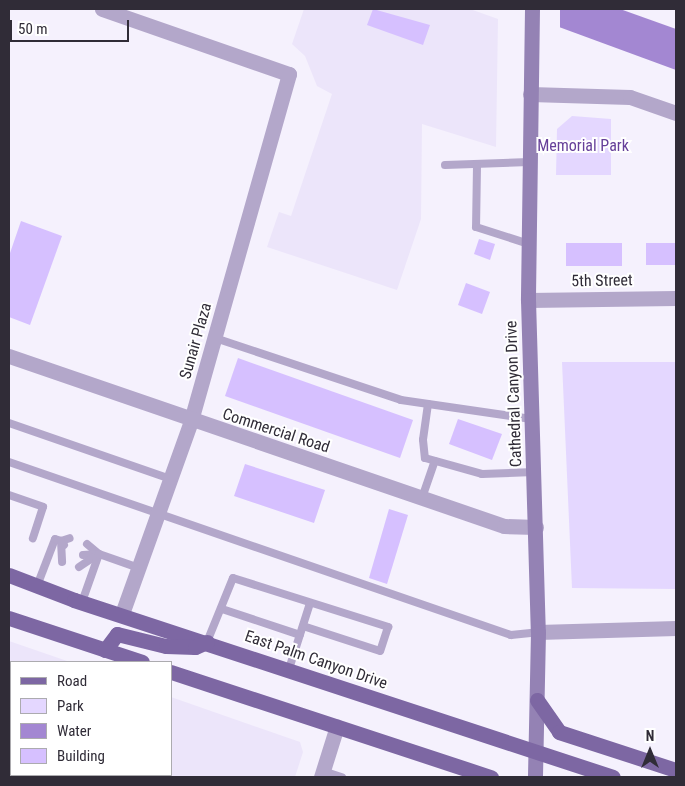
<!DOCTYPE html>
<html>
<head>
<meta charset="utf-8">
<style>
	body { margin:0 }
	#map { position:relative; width:685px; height:786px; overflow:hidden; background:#f5f1fd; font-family:"Roboto Condensed",sans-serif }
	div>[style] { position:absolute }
	.built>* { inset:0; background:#ece5fa }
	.green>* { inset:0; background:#e4d7ff }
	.water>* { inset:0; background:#a387d2 }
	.pier>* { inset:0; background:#f5f1fd }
	.building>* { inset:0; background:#d6c0ff }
	.lane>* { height:8px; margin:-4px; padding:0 4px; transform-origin:4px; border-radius:4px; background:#b3a7ca }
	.street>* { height:15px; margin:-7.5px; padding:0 7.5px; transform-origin:7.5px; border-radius:7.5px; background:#b3a7ca }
	.secondary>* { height:15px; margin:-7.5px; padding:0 7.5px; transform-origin:7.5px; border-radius:7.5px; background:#9482b4 }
	.primary>* { height:15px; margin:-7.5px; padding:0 7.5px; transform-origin:7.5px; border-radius:7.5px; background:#7d67a3 }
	span { translate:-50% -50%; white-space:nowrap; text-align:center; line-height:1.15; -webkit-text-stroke:4px #fff; paint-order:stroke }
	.park-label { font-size:16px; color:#664099 }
	.street-label { font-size:16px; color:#302c37 }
	.frame { position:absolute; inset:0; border:10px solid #302c37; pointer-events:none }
	.legend { position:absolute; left:10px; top:661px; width:162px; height:115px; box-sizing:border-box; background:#fff; border:1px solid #acabaf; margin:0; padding:6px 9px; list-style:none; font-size:15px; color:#302c37 }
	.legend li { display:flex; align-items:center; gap:10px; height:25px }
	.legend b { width:25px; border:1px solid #acabaf }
	.north { position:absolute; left:625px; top:726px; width:50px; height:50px; -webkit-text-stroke:4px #fff; paint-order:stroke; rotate:0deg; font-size:14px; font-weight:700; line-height:20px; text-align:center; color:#302c37 }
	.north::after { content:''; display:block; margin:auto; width:18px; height:22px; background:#302c37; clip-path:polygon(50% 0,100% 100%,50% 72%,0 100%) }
	.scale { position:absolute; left:10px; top:20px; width:119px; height:22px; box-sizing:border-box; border:2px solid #302c37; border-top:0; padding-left:6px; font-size:15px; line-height:18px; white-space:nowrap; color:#302c37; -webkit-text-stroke:4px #fff; paint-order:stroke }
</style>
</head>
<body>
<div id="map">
	<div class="built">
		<i style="clip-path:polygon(304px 9px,470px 9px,498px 19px,496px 147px,422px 124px,421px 219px,397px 290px,267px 247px,279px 212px,291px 216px,332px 94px,317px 86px,305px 56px,292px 44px)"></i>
		<i style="clip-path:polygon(9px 641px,70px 662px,11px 662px,11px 775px,171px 775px,171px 697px,300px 742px,303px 752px,295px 777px,9px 777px)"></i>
	</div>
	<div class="green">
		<i style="clip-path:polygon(572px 116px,611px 119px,611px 175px,556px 175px,557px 129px)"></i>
		<i style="clip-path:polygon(562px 362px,676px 362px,676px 589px,572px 588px)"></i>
	</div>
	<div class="water">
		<i style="clip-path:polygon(510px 9px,620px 9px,676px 29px,676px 70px)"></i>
	</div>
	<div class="pier">
		<i style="clip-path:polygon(508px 9px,560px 9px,560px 30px,509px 11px)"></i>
	</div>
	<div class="building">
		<i style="clip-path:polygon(373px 9px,430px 25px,423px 45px,367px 25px)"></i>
		<i style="clip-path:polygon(21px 221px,62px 236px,30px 325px,9px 317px,9px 256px)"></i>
		<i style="clip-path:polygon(479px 239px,495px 244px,490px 260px,474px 254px)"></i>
		<i style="clip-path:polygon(566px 243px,622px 243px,622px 266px,566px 266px)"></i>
		<i style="clip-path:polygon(646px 243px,676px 243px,676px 265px,646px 265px)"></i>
		<i style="clip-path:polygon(466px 283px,490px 292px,482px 314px,458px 305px)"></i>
		<i style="clip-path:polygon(238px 358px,413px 420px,400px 458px,225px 396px)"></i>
		<i style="clip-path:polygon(458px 419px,502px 434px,492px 460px,449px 444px)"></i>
		<i style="clip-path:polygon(245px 464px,325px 490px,314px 523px,234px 496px)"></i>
		<i style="clip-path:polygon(389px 509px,408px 515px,387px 584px,369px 578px)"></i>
	</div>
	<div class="lane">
		<i style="left:445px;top:165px;width:84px;rotate:-2deg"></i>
		<i style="left:477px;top:166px;width:61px;rotate:90.9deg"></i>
		<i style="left:476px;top:227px;width:56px;rotate:17.8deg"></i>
		<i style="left:215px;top:338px;width:196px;rotate:18.4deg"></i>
		<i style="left:401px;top:400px;width:132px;rotate:8.3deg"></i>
		<i style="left:428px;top:404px;width:36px;rotate:98deg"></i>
		<i style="left:423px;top:440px;width:18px;rotate:84deg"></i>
		<i style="left:425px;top:458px;width:59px;rotate:15.7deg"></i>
		<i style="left:482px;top:474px;width:52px;rotate:-2.2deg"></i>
		<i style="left:9px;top:423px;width:171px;rotate:19.1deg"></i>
		<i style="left:9px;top:462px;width:531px;rotate:19.02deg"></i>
		<i style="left:511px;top:635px;width:27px;rotate:-6deg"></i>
		<i style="left:9px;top:495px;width:36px;rotate:19deg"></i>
		<i style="left:43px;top:507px;width:33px;rotate:108deg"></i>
		<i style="left:422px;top:498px;width:39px;rotate:-71deg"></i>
		<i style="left:87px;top:544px;width:16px;rotate:40deg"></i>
		<i style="left:64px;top:545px;width:5px;rotate:-127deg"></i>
		<i style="left:61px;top:541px;width:9px;rotate:-18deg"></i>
		<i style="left:83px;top:555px;width:14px;rotate:-4deg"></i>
		<i style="left:79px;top:567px;width:23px;rotate:-34deg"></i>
		<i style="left:37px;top:586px;width:50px;rotate:-69deg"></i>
		<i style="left:55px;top:539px;width:6px;rotate:18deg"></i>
		<i style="left:61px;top:541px;width:21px;rotate:87deg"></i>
		<i style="left:82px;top:602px;width:51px;rotate:-70.5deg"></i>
		<i style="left:99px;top:554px;width:42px;rotate:19.3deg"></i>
		<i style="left:222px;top:609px;width:82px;rotate:18.4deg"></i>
		<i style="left:207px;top:642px;width:69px;rotate:-67.9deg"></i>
		<i style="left:233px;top:578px;width:163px;rotate:17.5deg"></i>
		<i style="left:388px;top:627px;width:25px;rotate:108deg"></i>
		<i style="left:380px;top:651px;width:81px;rotate:-162deg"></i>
		<i style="left:289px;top:669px;width:69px;rotate:-72.3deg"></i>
		<i style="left:323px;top:771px;width:20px;rotate:18deg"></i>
	</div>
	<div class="street">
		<i style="left:102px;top:9px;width:198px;rotate:19.2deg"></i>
		<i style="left:289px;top:74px;width:361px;rotate:105.8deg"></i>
		<i style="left:191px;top:421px;width:205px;rotate:109.7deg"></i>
		<i style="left:530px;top:94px;width:100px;rotate:1.7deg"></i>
		<i style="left:630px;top:97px;width:49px;rotate:19.2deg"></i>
		<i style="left:528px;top:300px;width:148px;rotate:-0.8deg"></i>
		<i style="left:9px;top:356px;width:523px;rotate:18.95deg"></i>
		<i style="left:504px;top:526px;width:32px;rotate:2deg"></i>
		<i style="left:538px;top:632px;width:138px;rotate:-1.7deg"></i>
		<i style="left:321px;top:777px;width:53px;rotate:-72.6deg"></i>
	</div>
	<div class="secondary">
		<i style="left:532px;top:9px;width:291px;rotate:90.8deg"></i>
		<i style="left:528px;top:300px;width:332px;rotate:88.3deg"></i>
		<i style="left:538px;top:632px;width:145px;rotate:91.2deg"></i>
	</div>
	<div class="primary">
		<i style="left:9px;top:575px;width:70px;rotate:21deg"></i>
		<i style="left:74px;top:600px;width:567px;rotate:18.18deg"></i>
		<i style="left:9px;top:618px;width:140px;rotate:18.3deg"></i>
		<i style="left:105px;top:650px;width:20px;rotate:-53deg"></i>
		<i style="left:117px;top:634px;width:50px;rotate:13.8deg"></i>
		<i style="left:166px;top:646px;width:29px;rotate:2deg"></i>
		<i style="left:195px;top:647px;width:13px;rotate:-23deg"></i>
		<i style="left:171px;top:672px;width:337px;rotate:18.2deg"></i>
		<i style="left:537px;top:700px;width:39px;rotate:55deg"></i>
		<i style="left:559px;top:732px;width:123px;rotate:18deg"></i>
	</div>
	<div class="park-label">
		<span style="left:583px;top:146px">Memorial Park</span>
	</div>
	<div class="street-label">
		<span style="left:602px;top:281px;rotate:-1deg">5th Street</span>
		<span style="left:196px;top:341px;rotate:-74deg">Sunair Plaza</span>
		<span style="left:514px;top:394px;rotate:-92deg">Cathedral Canyon Drive</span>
		<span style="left:276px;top:431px;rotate:18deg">Commercial Road</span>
		<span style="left:316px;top:660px;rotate:19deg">East Palm Canyon Drive</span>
	</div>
	<div class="frame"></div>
	<ul class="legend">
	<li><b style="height:6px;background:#7d67a3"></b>Road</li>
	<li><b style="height:14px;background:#e4d7ff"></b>Park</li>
	<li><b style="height:14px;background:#a387d2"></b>Water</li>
	<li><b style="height:14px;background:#d6c0ff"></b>Building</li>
	</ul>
	<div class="north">N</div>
	<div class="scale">50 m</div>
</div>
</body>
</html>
